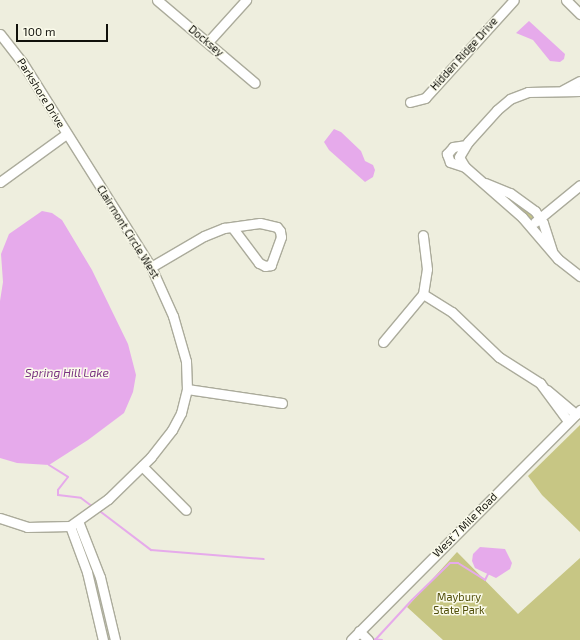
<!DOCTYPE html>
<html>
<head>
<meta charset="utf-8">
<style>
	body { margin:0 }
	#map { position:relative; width:580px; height:640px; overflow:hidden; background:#eeeede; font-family:"Exo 2",sans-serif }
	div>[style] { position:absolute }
	.green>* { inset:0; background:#c7c684 }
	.water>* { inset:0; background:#e6aaeb }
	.stream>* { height:2px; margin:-1px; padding:0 1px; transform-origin:1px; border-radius:1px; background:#e6aaeb }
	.roads { filter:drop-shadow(1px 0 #abab9b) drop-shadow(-1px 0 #abab9b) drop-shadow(0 1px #abab9b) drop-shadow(0 -1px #abab9b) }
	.minor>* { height:9px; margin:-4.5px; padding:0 4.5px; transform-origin:4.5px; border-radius:4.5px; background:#fff }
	span { translate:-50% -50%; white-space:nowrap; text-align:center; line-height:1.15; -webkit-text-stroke:3px #fbfbeb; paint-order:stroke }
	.street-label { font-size:11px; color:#11110b }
	.park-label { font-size:11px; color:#514f0a }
	.water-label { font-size:12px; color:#7a3481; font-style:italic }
	.scale { position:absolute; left:16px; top:24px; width:92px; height:18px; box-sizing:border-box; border:2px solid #11110b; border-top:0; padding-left:5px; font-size:12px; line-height:14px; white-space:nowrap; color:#11110b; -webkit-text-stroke:3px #fbfbeb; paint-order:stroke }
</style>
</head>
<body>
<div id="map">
	<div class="green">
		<i style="clip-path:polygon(497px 191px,502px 192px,534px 215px,534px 218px,529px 220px)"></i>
		<i style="clip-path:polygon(580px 425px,580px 532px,542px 495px,528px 476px)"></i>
		<i style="clip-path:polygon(457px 552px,518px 614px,580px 558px,580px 640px,443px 640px,407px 607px)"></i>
	</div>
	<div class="water">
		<i style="clip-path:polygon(529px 21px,565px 54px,564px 59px,560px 62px,550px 61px,533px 40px,516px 33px)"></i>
		<i style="clip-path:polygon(334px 129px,341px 132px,361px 151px,365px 161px,373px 165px,375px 170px,373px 177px,365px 182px,329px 150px,324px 142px)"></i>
		<i style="clip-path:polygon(42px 211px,52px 213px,62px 220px,92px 270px,128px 344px,136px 375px,133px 392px,124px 413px,88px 440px,49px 465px,17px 463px,0 458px,0 301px,3px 282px,1px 254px,9px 234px)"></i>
		<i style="clip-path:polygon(480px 547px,505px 549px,512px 563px,510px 569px,496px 578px,475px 568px,472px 561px,473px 554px)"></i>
	</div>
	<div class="stream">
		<i style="left:49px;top:465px;width:22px;rotate:32deg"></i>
		<i style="left:68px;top:477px;width:16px;rotate:128deg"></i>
		<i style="left:58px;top:490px;width:5px;rotate:90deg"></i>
		<i style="left:58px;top:495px;width:23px;rotate:7deg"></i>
		<i style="left:81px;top:498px;width:15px;rotate:37deg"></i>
		<i style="left:97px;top:509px;width:68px;rotate:37.2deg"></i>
		<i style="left:151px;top:550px;width:113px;rotate:4.6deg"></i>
		<i style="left:371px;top:639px;width:11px;rotate:5deg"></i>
		<i style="left:376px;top:639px;width:53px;rotate:-47.3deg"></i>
		<i style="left:412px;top:600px;width:53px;rotate:-44.2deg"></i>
		<i style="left:450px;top:563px;width:8px"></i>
		<i style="left:458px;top:563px;width:32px;rotate:32deg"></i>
		<i style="left:485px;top:580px;width:7px;rotate:-63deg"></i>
	</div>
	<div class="roads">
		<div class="minor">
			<i style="left:157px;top:0;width:128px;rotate:40.3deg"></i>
			<i style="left:566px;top:0;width:20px;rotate:45deg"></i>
			<i style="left:0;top:34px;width:36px;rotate:52deg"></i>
			<i style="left:22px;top:62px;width:242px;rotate:57.8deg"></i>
			<i style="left:151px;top:267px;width:54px;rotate:65.8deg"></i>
			<i style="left:173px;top:316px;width:47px;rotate:73.9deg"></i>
			<i style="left:186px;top:361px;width:28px;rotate:88deg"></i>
			<i style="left:187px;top:389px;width:25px;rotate:104deg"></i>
			<i style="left:181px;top:413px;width:19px;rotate:118deg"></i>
			<i style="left:172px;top:430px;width:34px;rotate:128deg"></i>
			<i style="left:151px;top:457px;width:60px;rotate:135.7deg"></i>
			<i style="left:108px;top:499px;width:47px;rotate:144.6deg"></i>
			<i style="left:208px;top:42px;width:57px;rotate:-47.9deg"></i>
			<i style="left:563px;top:90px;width:19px;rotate:-28deg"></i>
			<i style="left:580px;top:91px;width:52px;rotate:178.9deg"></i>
			<i style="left:528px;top:92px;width:19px;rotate:159deg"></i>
			<i style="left:510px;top:99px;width:17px;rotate:140deg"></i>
			<i style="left:497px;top:110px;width:43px;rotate:132.2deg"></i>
			<i style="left:468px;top:142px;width:17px;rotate:121deg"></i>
			<i style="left:459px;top:157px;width:12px;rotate:59deg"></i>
			<i style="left:465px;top:167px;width:76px;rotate:41.3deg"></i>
			<i style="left:522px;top:217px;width:55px;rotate:49.4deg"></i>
			<i style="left:558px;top:259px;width:28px;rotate:38deg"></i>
			<i style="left:410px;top:102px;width:16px;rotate:-15deg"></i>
			<i style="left:425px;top:98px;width:132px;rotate:-47.8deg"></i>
			<i style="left:465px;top:167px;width:16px;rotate:-162deg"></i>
			<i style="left:450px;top:162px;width:9px;rotate:-111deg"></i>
			<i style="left:447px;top:154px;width:9px;rotate:-49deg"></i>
			<i style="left:453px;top:147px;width:12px;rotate:-9deg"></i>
			<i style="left:0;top:182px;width:82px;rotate:-36deg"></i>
			<i style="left:485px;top:183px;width:27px;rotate:22deg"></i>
			<i style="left:510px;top:193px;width:31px;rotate:36deg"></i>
			<i style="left:535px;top:211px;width:14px;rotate:56deg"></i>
			<i style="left:543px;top:223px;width:29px;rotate:72deg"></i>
			<i style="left:535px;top:222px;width:58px;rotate:-39.4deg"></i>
			<i style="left:151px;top:267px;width:61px;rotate:-30.3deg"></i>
			<i style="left:204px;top:236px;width:22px;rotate:-22deg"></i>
			<i style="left:224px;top:228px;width:36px;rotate:-8deg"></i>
			<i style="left:260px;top:223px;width:17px;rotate:13deg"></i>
			<i style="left:277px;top:227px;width:5px;rotate:53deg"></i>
			<i style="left:280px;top:231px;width:6px;rotate:81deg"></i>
			<i style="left:281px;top:237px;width:30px;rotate:110deg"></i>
			<i style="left:271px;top:265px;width:6px;rotate:171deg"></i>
			<i style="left:265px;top:266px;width:7px;rotate:-153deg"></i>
			<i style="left:259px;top:263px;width:45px;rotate:-126.9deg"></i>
			<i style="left:423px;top:294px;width:34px;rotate:32deg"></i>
			<i style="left:452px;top:312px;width:65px;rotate:43.8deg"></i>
			<i style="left:499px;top:357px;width:49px;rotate:32.4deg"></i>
			<i style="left:540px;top:383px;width:47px;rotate:53.6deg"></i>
			<i style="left:383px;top:342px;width:62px;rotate:-50.2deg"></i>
			<i style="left:423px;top:294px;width:25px;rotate:-81deg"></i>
			<i style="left:427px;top:269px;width:34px;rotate:-97deg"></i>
			<i style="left:187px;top:389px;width:96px;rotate:8.4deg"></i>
			<i style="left:547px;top:390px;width:38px;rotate:40deg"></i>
			<i style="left:142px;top:466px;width:62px;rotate:45deg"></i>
			<i style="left:0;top:518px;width:28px;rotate:18deg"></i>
			<i style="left:27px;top:527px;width:43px;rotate:-1.3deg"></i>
			<i style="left:78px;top:521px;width:60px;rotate:68.6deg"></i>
			<i style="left:100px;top:577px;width:65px;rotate:76.6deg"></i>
			<i style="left:70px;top:526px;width:49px;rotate:69.7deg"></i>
			<i style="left:87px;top:572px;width:70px;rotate:76.8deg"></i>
			<i style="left:359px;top:631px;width:13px;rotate:45deg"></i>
			<i style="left:351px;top:640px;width:325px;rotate:-45.1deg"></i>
		</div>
	</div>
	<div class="street-label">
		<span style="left:206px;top:41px;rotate:40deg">Docksey</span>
		<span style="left:464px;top:54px;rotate:-48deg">Hidden Ridge Drive</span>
		<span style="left:41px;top:93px;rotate:58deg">Parkshore Drive</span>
		<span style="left:128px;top:232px;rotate:58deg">Clairmont Circle West</span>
		<span style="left:465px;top:525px;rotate:-45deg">West 7 Mile Road</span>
	</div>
	<div class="park-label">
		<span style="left:459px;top:604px">Maybury<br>State Park</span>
	</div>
	<div class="water-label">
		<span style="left:67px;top:373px">Spring Hill Lake</span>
	</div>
	<div class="scale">100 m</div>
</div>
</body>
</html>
